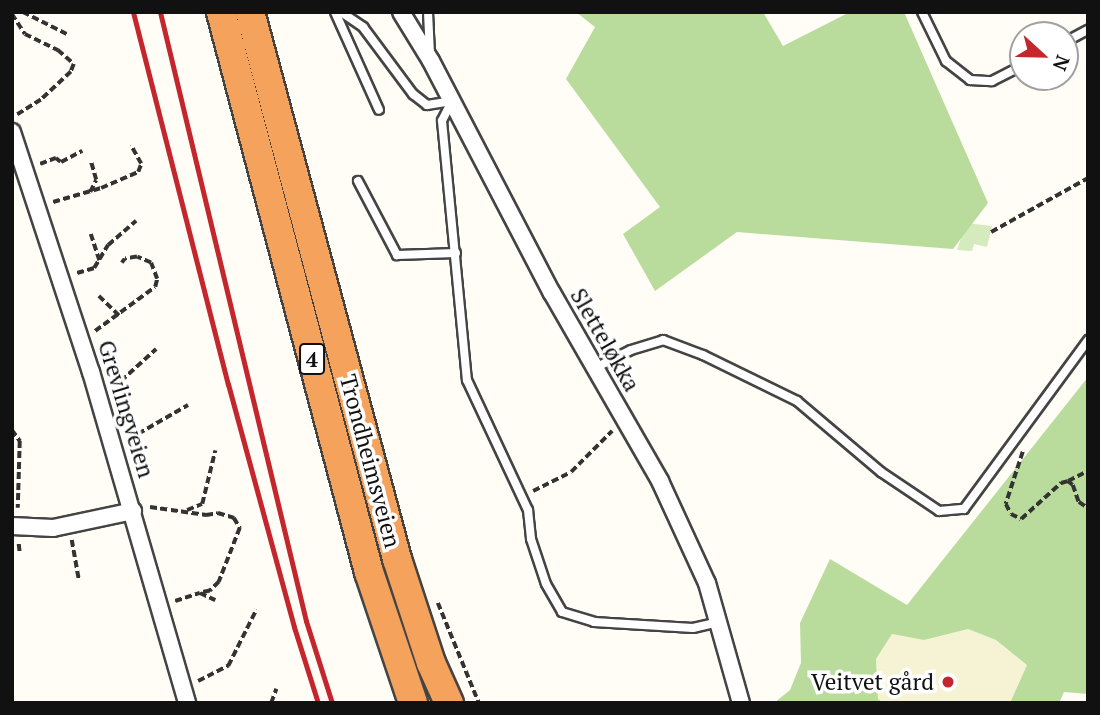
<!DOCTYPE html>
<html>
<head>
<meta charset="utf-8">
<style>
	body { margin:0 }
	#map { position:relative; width:1100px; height:715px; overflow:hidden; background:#fffdf5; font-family:"PT Serif",serif }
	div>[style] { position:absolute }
	.farmland>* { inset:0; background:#f6f3d4 }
	.green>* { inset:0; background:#d5ebbd }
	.forest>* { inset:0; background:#b9dc9c }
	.path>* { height:3.5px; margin-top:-1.75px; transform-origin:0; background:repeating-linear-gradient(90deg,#333 0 7px,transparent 0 10.5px) }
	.roads { filter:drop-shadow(2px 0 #444) drop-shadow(-2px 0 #444) drop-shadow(0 2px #444) drop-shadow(0 -2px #444) }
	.lane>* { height:8px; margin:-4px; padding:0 4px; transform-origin:4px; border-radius:4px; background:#fff }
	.street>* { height:16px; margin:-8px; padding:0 8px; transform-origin:8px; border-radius:8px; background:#fff }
	.highway>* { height:28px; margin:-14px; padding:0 14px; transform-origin:14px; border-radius:14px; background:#f5a25d }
	.rail>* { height:5px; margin:-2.5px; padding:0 2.5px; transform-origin:2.5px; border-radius:2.5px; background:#c4262e }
	.dots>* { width:19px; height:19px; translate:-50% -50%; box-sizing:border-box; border:4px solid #fff; border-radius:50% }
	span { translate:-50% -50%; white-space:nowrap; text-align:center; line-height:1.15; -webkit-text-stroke:7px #fff; paint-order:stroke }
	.shield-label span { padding:2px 5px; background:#fff; border:2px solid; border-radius:5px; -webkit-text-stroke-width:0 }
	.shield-label { font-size:21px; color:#111; font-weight:700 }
	.street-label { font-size:23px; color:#111 }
	.poi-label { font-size:23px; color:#111 }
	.right { translate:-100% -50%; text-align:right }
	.frame { position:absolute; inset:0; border:14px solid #111; pointer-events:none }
	.north { position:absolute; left:1009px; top:21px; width:70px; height:70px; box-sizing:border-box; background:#fff; border:2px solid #a0a0a0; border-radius:50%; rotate:112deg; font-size:19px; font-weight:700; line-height:28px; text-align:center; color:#111 }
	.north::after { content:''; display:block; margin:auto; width:24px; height:32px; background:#c4262e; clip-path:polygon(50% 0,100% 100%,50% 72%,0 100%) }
</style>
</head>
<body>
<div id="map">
	<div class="farmland">
		<i style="clip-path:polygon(968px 629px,996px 640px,1027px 665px,1010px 703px,885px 703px,878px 699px,876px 659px,892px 634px,924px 640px)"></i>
	</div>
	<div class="green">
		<i style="clip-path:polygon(966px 223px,992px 226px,987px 247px,974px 244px,972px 251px,957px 250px)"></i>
	</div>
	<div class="forest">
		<i style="clip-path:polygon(576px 12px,763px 12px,783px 46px,850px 12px,904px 12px,988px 203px,953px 249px,737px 232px,655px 291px,623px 234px,660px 207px,566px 79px,595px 27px)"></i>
		<i style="clip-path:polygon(1088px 377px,1088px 694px,1064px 692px,1059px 703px,1010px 703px,1027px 665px,996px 640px,968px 629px,924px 640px,892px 634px,876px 659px,878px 699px,884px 703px,774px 703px,790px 690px,801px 663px,800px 623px,830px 559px,907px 605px)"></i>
	</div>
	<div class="path">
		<i style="left:23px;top:12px;width:49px;rotate:26.6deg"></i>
		<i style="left:12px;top:14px;width:24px;rotate:57deg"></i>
		<i style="left:25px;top:34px;width:37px;rotate:26deg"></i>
		<i style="left:58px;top:50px;width:21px;rotate:41deg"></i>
		<i style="left:74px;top:64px;width:9px;rotate:111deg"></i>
		<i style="left:71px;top:72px;width:41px;rotate:137deg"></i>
		<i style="left:41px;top:100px;width:28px;rotate:148deg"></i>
		<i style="left:40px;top:164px;width:17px;rotate:-21deg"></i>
		<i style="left:56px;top:158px;width:6px;rotate:39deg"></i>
		<i style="left:61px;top:162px;width:24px;rotate:-28deg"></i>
		<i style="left:90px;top:192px;width:13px;rotate:-63deg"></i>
		<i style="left:96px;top:180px;width:19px;rotate:-106deg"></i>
		<i style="left:53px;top:202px;width:50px;rotate:-16.3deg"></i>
		<i style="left:101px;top:188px;width:40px;rotate:-23.4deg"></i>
		<i style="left:138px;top:172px;width:9px;rotate:-69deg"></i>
		<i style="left:141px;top:164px;width:21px;rotate:-119deg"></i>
		<i style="left:991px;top:232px;width:111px;rotate:-29.1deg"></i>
		<i style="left:91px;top:234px;width:28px;rotate:72deg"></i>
		<i style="left:77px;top:273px;width:18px;rotate:-16deg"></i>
		<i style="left:94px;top:268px;width:27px;rotate:-59deg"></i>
		<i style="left:108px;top:245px;width:37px;rotate:-41deg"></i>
		<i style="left:99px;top:296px;width:28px;rotate:44deg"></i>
		<i style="left:95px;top:331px;width:74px;rotate:-36.3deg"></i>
		<i style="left:155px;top:287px;width:8px;rotate:-76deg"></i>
		<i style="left:157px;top:279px;width:17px;rotate:-111deg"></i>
		<i style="left:151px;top:263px;width:15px;rotate:-157deg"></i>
		<i style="left:137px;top:257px;width:12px;rotate:171deg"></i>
		<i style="left:125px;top:259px;width:5px;rotate:127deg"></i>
		<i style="left:113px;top:388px;width:58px;rotate:-42.2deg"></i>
		<i style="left:12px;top:430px;width:14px;rotate:54deg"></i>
		<i style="left:20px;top:441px;width:67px;rotate:91.7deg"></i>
		<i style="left:129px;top:439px;width:68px;rotate:-30deg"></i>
		<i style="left:1023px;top:452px;width:55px;rotate:108.1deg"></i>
		<i style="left:1006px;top:504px;width:11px;rotate:63deg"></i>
		<i style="left:1011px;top:514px;width:11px;rotate:27deg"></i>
		<i style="left:1021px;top:519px;width:54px;rotate:-42deg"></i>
		<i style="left:1061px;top:483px;width:7px;rotate:-16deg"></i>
		<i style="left:1068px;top:481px;width:6px;rotate:39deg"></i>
		<i style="left:1073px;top:485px;width:18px;rotate:71deg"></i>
		<i style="left:1079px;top:502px;width:11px;rotate:34deg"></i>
		<i style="left:1068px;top:481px;width:22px;rotate:-27deg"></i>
		<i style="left:533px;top:491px;width:42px;rotate:-26.6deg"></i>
		<i style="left:571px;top:472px;width:58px;rotate:-45deg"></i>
		<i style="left:150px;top:507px;width:57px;rotate:8.1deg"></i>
		<i style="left:206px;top:515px;width:12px;rotate:-9deg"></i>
		<i style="left:218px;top:513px;width:17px;rotate:17deg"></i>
		<i style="left:234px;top:518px;width:12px;rotate:59deg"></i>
		<i style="left:240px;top:528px;width:58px;rotate:111.3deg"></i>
		<i style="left:219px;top:582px;width:13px;rotate:135deg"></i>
		<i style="left:210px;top:591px;width:10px;rotate:169deg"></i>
		<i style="left:187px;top:510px;width:16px;rotate:-22deg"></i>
		<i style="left:202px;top:504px;width:55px;rotate:-76.2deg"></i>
		<i style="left:72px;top:540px;width:40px;rotate:80deg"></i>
		<i style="left:19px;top:544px;width:10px;rotate:84deg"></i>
		<i style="left:175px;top:601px;width:26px;rotate:-18deg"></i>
		<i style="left:200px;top:593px;width:17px;rotate:25deg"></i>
		<i style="left:438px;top:603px;width:108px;rotate:67.7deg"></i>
		<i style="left:198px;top:681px;width:34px;rotate:-27deg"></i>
		<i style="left:228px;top:666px;width:63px;rotate:-63.4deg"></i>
		<i style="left:271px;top:703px;width:15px;rotate:-70deg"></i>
	</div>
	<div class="roads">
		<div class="lane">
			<i style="left:335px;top:12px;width:107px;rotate:65.8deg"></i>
			<i style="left:341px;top:12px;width:27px;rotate:34deg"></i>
			<i style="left:363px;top:27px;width:84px;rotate:53.3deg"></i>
			<i style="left:413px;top:94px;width:18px;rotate:38deg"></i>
			<i style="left:427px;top:105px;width:25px;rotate:-9deg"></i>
			<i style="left:428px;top:12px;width:43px;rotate:87.3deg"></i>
			<i style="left:922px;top:12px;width:55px;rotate:63.9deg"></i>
			<i style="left:946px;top:61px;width:31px;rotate:38deg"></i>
			<i style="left:970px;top:80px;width:22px;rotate:3deg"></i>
			<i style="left:992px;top:81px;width:35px;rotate:-27deg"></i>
			<i style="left:1065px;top:42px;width:26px;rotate:-28deg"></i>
			<i style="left:452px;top:101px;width:22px;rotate:117deg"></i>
			<i style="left:442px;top:121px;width:260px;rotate:84.5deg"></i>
			<i style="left:467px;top:380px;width:144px;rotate:64.9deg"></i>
			<i style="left:528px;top:510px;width:29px;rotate:84deg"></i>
			<i style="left:531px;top:539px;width:47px;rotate:71.6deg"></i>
			<i style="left:546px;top:584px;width:32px;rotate:60deg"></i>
			<i style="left:562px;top:612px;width:34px;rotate:17deg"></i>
			<i style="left:594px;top:622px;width:99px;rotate:3.5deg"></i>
			<i style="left:693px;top:628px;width:26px;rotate:-13deg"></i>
			<i style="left:358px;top:181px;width:84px;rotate:62.2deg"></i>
			<i style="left:397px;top:255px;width:59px;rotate:-1.9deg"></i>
			<i style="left:595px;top:368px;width:40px;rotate:-26.6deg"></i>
			<i style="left:631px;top:350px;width:34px;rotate:-17deg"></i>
			<i style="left:663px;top:340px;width:43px;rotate:20.6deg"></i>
			<i style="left:703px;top:355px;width:105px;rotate:26.1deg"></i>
			<i style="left:797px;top:401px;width:110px;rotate:40.2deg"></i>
			<i style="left:881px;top:472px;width:70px;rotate:33.9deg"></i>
			<i style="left:939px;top:511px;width:25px;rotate:-5deg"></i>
			<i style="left:964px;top:509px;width:210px;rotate:-53.7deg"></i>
		</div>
		<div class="street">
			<i style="left:401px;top:12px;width:57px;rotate:58.5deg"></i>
			<i style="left:431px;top:61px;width:262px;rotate:62.5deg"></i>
			<i style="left:552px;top:293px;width:217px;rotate:60.1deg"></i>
			<i style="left:660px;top:481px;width:112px;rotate:65.3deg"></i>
			<i style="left:707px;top:583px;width:125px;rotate:74.2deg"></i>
			<i style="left:12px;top:132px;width:253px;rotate:71.8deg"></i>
			<i style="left:91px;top:372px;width:345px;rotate:73.8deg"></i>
			<i style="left:12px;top:526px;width:41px;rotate:2.8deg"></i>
			<i style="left:53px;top:528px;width:82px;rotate:-12deg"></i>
		</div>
		<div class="highway">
			<i style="left:221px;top:12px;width:579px;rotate:75.2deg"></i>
			<i style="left:369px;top:572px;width:138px;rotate:71.4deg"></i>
			<i style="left:250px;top:12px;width:566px;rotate:74.96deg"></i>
			<i style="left:397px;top:559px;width:109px;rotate:71.9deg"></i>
			<i style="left:431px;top:663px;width:44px;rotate:65.8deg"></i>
		</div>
	</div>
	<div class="rail">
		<i style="left:133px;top:12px;width:384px;rotate:75.7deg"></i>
		<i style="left:228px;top:384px;width:252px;rotate:74.8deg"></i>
		<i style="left:294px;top:627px;width:80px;rotate:72.5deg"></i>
		<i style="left:160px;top:12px;width:626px;rotate:76.52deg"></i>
		<i style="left:306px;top:621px;width:86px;rotate:72.4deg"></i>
	</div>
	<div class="dots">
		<i style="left:948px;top:682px;background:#c4262e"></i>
	</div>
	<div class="shield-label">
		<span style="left:312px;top:359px">4</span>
	</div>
	<div class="street-label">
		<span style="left:605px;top:340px;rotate:60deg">Sletteløkka</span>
		<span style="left:126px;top:409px;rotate:73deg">Grevlingveien</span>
		<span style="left:370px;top:461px;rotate:75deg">Trondheimsveien</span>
	</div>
	<div class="poi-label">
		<span class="right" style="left:934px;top:682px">Veitvet gård</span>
	</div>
	<div class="frame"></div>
	<div class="north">N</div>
</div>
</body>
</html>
